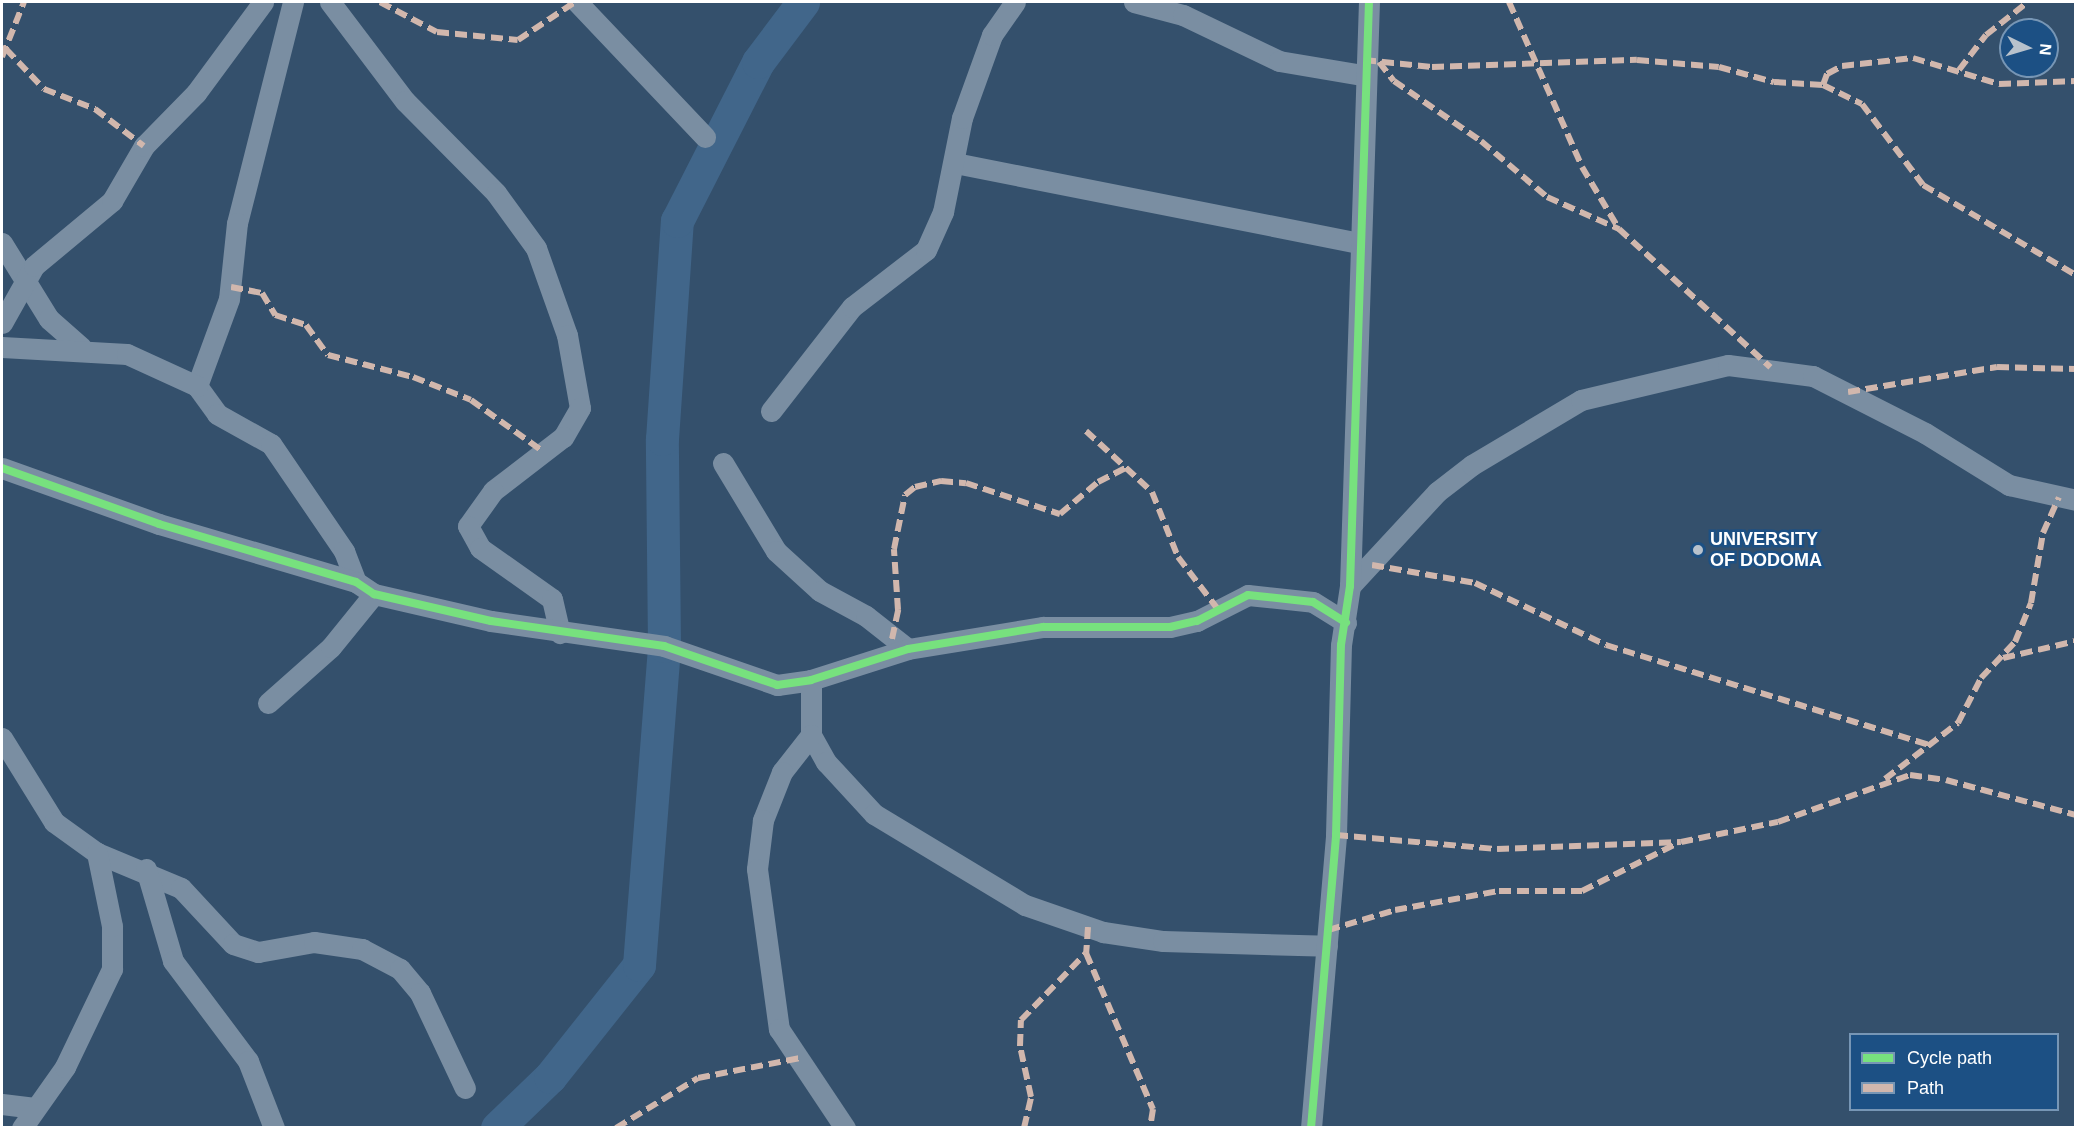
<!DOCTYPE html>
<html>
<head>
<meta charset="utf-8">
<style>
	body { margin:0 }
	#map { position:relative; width:2077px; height:1129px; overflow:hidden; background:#34506c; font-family:Arial,sans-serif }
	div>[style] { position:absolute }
	.river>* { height:33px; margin:-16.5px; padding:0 16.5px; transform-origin:16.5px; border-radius:16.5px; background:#41668a }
	.minor>* { height:21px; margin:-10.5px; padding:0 10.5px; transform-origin:10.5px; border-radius:10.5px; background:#7a8ea2 }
	.quiet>* { height:6px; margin-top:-3px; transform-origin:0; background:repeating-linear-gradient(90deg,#d1b7ad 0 12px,transparent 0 18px) }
	.cycleway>* { height:8px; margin:-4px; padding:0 4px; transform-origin:4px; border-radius:4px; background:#77e17e }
	.dots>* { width:16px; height:16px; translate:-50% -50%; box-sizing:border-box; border:3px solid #1c5084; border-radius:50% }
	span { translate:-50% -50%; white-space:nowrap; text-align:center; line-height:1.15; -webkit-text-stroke:5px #1c5084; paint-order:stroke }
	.poi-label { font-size:18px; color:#fff; font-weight:700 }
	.left { translate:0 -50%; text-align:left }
	.frame { position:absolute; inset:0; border:3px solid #fff; pointer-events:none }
	.legend { position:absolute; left:1849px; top:1033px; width:210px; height:78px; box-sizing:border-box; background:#1c5084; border:2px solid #7796b5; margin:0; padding:8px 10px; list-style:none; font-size:18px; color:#fff }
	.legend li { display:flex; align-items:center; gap:12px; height:30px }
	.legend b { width:30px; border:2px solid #7796b5 }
	.north { position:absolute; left:1999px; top:18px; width:60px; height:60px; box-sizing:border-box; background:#1c5084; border:2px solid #7796b5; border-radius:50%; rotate:95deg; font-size:16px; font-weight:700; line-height:24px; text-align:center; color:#fff }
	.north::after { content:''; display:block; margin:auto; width:21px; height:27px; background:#b8c2cc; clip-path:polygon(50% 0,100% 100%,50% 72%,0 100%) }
</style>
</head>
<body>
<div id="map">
	<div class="river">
		<i style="left:497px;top:1128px;width:74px;rotate:-43.9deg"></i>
		<i style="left:550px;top:1077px;width:143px;rotate:-51.5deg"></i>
		<i style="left:639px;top:965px;width:320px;rotate:-85.5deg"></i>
		<i style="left:664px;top:646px;width:207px;rotate:-90.6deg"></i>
		<i style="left:662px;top:439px;width:219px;rotate:-86.1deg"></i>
		<i style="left:677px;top:221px;width:178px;rotate:-63deg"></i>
		<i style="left:758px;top:62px;width:75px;rotate:-53.1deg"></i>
	</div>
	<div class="minor">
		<i style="left:293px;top:2px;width:228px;rotate:104.2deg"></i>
		<i style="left:237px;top:223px;width:76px;rotate:96deg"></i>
		<i style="left:229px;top:299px;width:93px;rotate:110.2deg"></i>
		<i style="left:197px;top:386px;width:34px;rotate:54deg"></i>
		<i style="left:217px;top:414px;width:62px;rotate:29.1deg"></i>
		<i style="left:271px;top:444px;width:130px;rotate:55.7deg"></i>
		<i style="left:344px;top:551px;width:33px;rotate:69deg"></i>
		<i style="left:330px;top:2px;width:124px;rotate:52.9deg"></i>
		<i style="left:405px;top:101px;width:129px;rotate:45.3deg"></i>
		<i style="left:496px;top:193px;width:68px;rotate:54deg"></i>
		<i style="left:536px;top:248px;width:92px;rotate:70.4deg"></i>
		<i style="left:567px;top:335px;width:74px;rotate:79.9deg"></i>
		<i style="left:580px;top:408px;width:34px;rotate:120deg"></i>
		<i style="left:563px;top:437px;width:88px;rotate:142.4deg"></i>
		<i style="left:493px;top:491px;width:43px;rotate:125.5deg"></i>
		<i style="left:468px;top:526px;width:25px;rotate:61deg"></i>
		<i style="left:480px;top:548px;width:88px;rotate:35.3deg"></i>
		<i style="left:552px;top:599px;width:35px;rotate:77deg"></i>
		<i style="left:577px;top:2px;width:186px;rotate:46.5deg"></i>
		<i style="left:1134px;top:2px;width:51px;rotate:14.9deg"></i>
		<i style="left:1183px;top:15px;width:106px;rotate:25.6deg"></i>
		<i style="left:1279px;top:61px;width:85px;rotate:9.5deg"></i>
		<i style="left:955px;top:163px;width:411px;rotate:11.2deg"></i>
		<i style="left:2px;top:243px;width:89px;rotate:58.3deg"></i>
		<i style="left:49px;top:319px;width:43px;rotate:41.2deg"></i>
		<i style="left:2px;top:323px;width:65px;rotate:-60.7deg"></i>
		<i style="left:34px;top:266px;width:102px;rotate:-39.8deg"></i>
		<i style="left:112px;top:201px;width:64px;rotate:-59.8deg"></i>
		<i style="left:144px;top:146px;width:74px;rotate:-45.5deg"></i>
		<i style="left:196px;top:93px;width:113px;rotate:-53.6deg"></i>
		<i style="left:2px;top:347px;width:125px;rotate:3.2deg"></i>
		<i style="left:127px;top:354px;width:77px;rotate:24.6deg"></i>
		<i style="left:771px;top:411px;width:132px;rotate:-52.1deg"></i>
		<i style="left:852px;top:307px;width:93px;rotate:-37.6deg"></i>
		<i style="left:926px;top:250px;width:42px;rotate:-65.9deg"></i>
		<i style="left:943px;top:212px;width:96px;rotate:-78.6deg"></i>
		<i style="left:962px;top:118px;width:88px;rotate:-70.1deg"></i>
		<i style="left:992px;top:35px;width:40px;rotate:-55.1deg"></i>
		<i style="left:723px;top:463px;width:103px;rotate:58.9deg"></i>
		<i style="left:776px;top:551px;width:59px;rotate:42.3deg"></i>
		<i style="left:820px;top:591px;width:52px;rotate:28.5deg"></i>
		<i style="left:866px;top:616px;width:53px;rotate:38.2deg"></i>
		<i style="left:2px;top:468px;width:167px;rotate:19.6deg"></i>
		<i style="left:159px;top:524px;width:205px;rotate:16.4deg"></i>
		<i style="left:356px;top:582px;width:22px;rotate:34deg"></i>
		<i style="left:374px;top:594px;width:120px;rotate:13deg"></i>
		<i style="left:491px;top:621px;width:175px;rotate:8.2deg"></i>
		<i style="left:664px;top:646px;width:120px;rotate:19deg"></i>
		<i style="left:777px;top:685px;width:34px;rotate:-8deg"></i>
		<i style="left:811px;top:680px;width:102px;rotate:-17.7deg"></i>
		<i style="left:908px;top:649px;width:137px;rotate:-9.3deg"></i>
		<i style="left:1043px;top:627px;width:127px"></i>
		<i style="left:1170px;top:627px;width:28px;rotate:-13deg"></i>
		<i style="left:1197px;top:621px;width:57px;rotate:-27deg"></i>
		<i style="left:1248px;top:595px;width:65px;rotate:6.1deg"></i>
		<i style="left:1313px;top:602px;width:39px;rotate:32deg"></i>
		<i style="left:1350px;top:586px;width:128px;rotate:-47.2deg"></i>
		<i style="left:1437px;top:492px;width:44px;rotate:-37.6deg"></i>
		<i style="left:1472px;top:465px;width:127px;rotate:-30.8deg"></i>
		<i style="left:1581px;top:400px;width:151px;rotate:-13.4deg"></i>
		<i style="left:1728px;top:365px;width:86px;rotate:7.4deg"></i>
		<i style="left:1813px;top:376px;width:126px;rotate:27deg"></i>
		<i style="left:1925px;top:433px;width:99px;rotate:31.8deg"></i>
		<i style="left:2009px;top:485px;width:69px;rotate:12.6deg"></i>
		<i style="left:811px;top:680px;width:55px;rotate:90deg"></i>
		<i style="left:811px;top:735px;width:31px;rotate:61deg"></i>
		<i style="left:826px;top:762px;width:71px;rotate:47.3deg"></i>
		<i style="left:874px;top:814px;width:176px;rotate:31.1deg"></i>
		<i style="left:1025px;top:905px;width:83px;rotate:19.1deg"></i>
		<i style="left:1103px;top:932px;width:61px;rotate:8.5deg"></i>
		<i style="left:1163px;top:941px;width:164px;rotate:1.7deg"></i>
		<i style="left:268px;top:703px;width:84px;rotate:-41.6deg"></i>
		<i style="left:331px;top:647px;width:68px;rotate:-50.9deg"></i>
		<i style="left:811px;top:735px;width:47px;rotate:128.1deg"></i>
		<i style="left:782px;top:772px;width:52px;rotate:111.6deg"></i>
		<i style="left:763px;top:820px;width:49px;rotate:97deg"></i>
		<i style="left:757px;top:869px;width:162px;rotate:82.2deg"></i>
		<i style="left:779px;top:1029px;width:119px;rotate:56.3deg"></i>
		<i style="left:2px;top:738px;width:99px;rotate:58.2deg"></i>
		<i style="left:54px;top:822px;width:53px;rotate:35.8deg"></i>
		<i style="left:97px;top:853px;width:91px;rotate:22.6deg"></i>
		<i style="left:181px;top:888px;width:76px;rotate:47.1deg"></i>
		<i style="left:233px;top:944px;width:26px;rotate:18deg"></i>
		<i style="left:258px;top:952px;width:57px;rotate:-10.1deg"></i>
		<i style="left:314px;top:942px;width:49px;rotate:8.3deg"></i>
		<i style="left:362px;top:949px;width:43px;rotate:27.8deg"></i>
		<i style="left:400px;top:969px;width:31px;rotate:50deg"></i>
		<i style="left:420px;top:993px;width:105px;rotate:64.7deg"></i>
		<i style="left:146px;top:869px;width:96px;rotate:73.6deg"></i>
		<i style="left:173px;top:961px;width:125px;rotate:53.1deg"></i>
		<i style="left:248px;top:1061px;width:72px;rotate:68.8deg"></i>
		<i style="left:2px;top:1104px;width:33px;rotate:7deg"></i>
		<i style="left:22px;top:1128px;width:75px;rotate:-54.8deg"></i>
		<i style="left:65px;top:1067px;width:109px;rotate:-64.4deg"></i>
		<i style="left:112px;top:969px;width:43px;rotate:-90deg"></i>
		<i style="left:112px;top:926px;width:75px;rotate:-101.6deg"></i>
		<i style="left:1311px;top:1128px;width:294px;rotate:-85.1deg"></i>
		<i style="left:1336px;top:835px;width:190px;rotate:-88.5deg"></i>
		<i style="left:1341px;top:645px;width:60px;rotate:-81.3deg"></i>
		<i style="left:1350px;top:586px;width:584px;rotate:-88.14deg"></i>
	</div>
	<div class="quiet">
		<i style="left:380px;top:2px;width:64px;rotate:27.8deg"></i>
		<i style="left:437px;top:32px;width:81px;rotate:5.6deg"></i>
		<i style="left:518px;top:40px;width:69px;rotate:-33.7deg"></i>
		<i style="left:1509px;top:2px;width:180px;rotate:66.1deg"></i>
		<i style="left:1582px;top:167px;width:72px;rotate:59.2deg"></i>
		<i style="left:1619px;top:229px;width:205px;rotate:42.4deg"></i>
		<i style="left:6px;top:49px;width:55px;rotate:46.5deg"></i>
		<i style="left:44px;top:89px;width:55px;rotate:21.4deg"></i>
		<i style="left:95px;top:109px;width:61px;rotate:37.1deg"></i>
		<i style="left:2px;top:57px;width:59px;rotate:-68.2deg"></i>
		<i style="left:1364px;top:60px;width:68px;rotate:5.9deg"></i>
		<i style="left:1432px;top:67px;width:205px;rotate:-2deg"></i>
		<i style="left:1637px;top:60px;width:82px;rotate:4.9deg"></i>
		<i style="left:1719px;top:67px;width:57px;rotate:15.3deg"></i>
		<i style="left:1774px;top:82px;width:49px;rotate:3.5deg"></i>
		<i style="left:1823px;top:85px;width:43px;rotate:26deg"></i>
		<i style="left:1862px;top:104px;width:101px;rotate:53deg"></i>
		<i style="left:1923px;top:185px;width:178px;rotate:30.5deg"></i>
		<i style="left:1379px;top:62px;width:24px;rotate:52deg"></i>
		<i style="left:1394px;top:81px;width:106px;rotate:34.6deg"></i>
		<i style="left:1481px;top:141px;width:87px;rotate:40.3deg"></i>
		<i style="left:1547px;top:197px;width:79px;rotate:24deg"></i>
		<i style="left:1959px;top:70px;width:44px;rotate:-52.4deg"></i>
		<i style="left:1986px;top:35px;width:53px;rotate:-38.2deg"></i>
		<i style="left:1823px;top:85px;width:12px;rotate:-70deg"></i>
		<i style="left:1827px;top:74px;width:17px;rotate:-28deg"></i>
		<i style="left:1842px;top:66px;width:71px;rotate:-6.4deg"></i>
		<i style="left:1913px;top:58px;width:90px;rotate:16.8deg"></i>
		<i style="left:1999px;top:84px;width:77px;rotate:-2.2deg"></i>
		<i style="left:231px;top:287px;width:32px;rotate:11deg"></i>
		<i style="left:262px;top:293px;width:26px;rotate:59deg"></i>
		<i style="left:275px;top:315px;width:33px;rotate:18deg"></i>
		<i style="left:306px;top:325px;width:37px;rotate:54deg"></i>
		<i style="left:328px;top:355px;width:88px;rotate:14.5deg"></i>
		<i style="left:413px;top:377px;width:62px;rotate:21.6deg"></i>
		<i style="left:471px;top:400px;width:86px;rotate:35.5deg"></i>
		<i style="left:1848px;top:392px;width:151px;rotate:-9.5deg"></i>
		<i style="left:1997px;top:367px;width:79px;rotate:1.5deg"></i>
		<i style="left:1086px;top:431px;width:90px;rotate:42.7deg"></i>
		<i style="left:1152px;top:492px;width:70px;rotate:68.2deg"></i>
		<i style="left:1178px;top:557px;width:64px;rotate:52.6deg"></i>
		<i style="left:1372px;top:565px;width:105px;rotate:9.9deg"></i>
		<i style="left:1475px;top:583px;width:145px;rotate:25.3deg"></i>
		<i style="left:1606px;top:645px;width:338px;rotate:17.2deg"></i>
		<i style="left:892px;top:639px;width:30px;rotate:-78deg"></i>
		<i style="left:898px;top:610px;width:61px;rotate:-93.8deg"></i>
		<i style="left:894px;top:549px;width:55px;rotate:-78.5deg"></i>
		<i style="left:905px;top:495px;width:13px;rotate:-39deg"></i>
		<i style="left:915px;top:487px;width:27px;rotate:-13deg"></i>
		<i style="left:941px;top:481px;width:25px;rotate:5deg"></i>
		<i style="left:966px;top:483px;width:99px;rotate:18.3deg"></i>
		<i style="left:1060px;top:514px;width:50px;rotate:-40.1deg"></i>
		<i style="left:1098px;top:482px;width:33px;rotate:-27deg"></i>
		<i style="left:2003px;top:658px;width:75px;rotate:-13.1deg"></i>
		<i style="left:1885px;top:779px;width:92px;rotate:-37.5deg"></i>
		<i style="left:1958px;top:723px;width:51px;rotate:-62.9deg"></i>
		<i style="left:1981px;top:678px;width:50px;rotate:-46.6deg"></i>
		<i style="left:2015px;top:642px;width:42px;rotate:-67.7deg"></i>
		<i style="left:2031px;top:603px;width:71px;rotate:-80.3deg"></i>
		<i style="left:2043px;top:533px;width:39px;rotate:-66deg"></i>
		<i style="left:1336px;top:835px;width:162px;rotate:5deg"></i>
		<i style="left:1497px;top:849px;width:184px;rotate:-2.2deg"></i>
		<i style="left:1681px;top:842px;width:99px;rotate:-11.7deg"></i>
		<i style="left:1778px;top:822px;width:140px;rotate:-19.6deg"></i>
		<i style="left:1910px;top:775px;width:36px;rotate:8deg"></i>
		<i style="left:1946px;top:780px;width:135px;rotate:15.1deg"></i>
		<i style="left:1088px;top:927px;width:26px;rotate:94deg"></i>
		<i style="left:1086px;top:953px;width:170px;rotate:66.8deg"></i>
		<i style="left:1153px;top:1109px;width:19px;rotate:99deg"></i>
		<i style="left:1328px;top:930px;width:70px;rotate:-16.6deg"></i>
		<i style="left:1395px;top:910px;width:106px;rotate:-10.4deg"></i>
		<i style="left:1499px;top:891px;width:83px"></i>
		<i style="left:1582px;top:891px;width:107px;rotate:-26.6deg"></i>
		<i style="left:616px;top:1128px;width:96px;rotate:-31.4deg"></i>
		<i style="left:698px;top:1078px;width:104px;rotate:-11.1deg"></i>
		<i style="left:1024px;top:1128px;width:32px;rotate:-77deg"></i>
		<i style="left:1031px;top:1097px;width:52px;rotate:-102.2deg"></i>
		<i style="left:1020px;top:1046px;width:26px;rotate:-88deg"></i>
		<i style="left:1021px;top:1020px;width:93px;rotate:-45.9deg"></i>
	</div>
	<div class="cycleway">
		<i style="left:2px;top:468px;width:167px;rotate:19.6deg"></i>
		<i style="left:159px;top:524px;width:205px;rotate:16.4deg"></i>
		<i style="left:356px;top:582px;width:22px;rotate:34deg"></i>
		<i style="left:374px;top:594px;width:120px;rotate:13deg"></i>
		<i style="left:491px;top:621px;width:175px;rotate:8.2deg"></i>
		<i style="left:664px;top:646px;width:120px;rotate:19deg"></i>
		<i style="left:777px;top:685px;width:34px;rotate:-8deg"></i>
		<i style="left:811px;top:680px;width:102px;rotate:-17.7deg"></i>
		<i style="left:908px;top:649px;width:137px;rotate:-9.3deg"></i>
		<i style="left:1043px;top:627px;width:127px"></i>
		<i style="left:1170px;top:627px;width:28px;rotate:-13deg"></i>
		<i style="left:1197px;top:621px;width:57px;rotate:-27deg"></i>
		<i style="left:1248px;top:595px;width:65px;rotate:6.1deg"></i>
		<i style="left:1313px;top:602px;width:39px;rotate:32deg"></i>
		<i style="left:1311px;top:1128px;width:294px;rotate:-85.1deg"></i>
		<i style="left:1336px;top:835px;width:190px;rotate:-88.5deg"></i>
		<i style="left:1341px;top:645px;width:60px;rotate:-81.3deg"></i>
		<i style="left:1350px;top:586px;width:584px;rotate:-88.14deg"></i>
	</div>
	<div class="dots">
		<i style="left:1698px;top:550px;background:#b8c2cc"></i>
	</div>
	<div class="poi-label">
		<span class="left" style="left:1710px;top:550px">UNIVERSITY<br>OF DODOMA</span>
	</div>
	<div class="frame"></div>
	<ul class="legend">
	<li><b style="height:8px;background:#77e17e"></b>Cycle path</li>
	<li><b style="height:8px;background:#d1b7ad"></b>Path</li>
	</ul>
	<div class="north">N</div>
</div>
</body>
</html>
